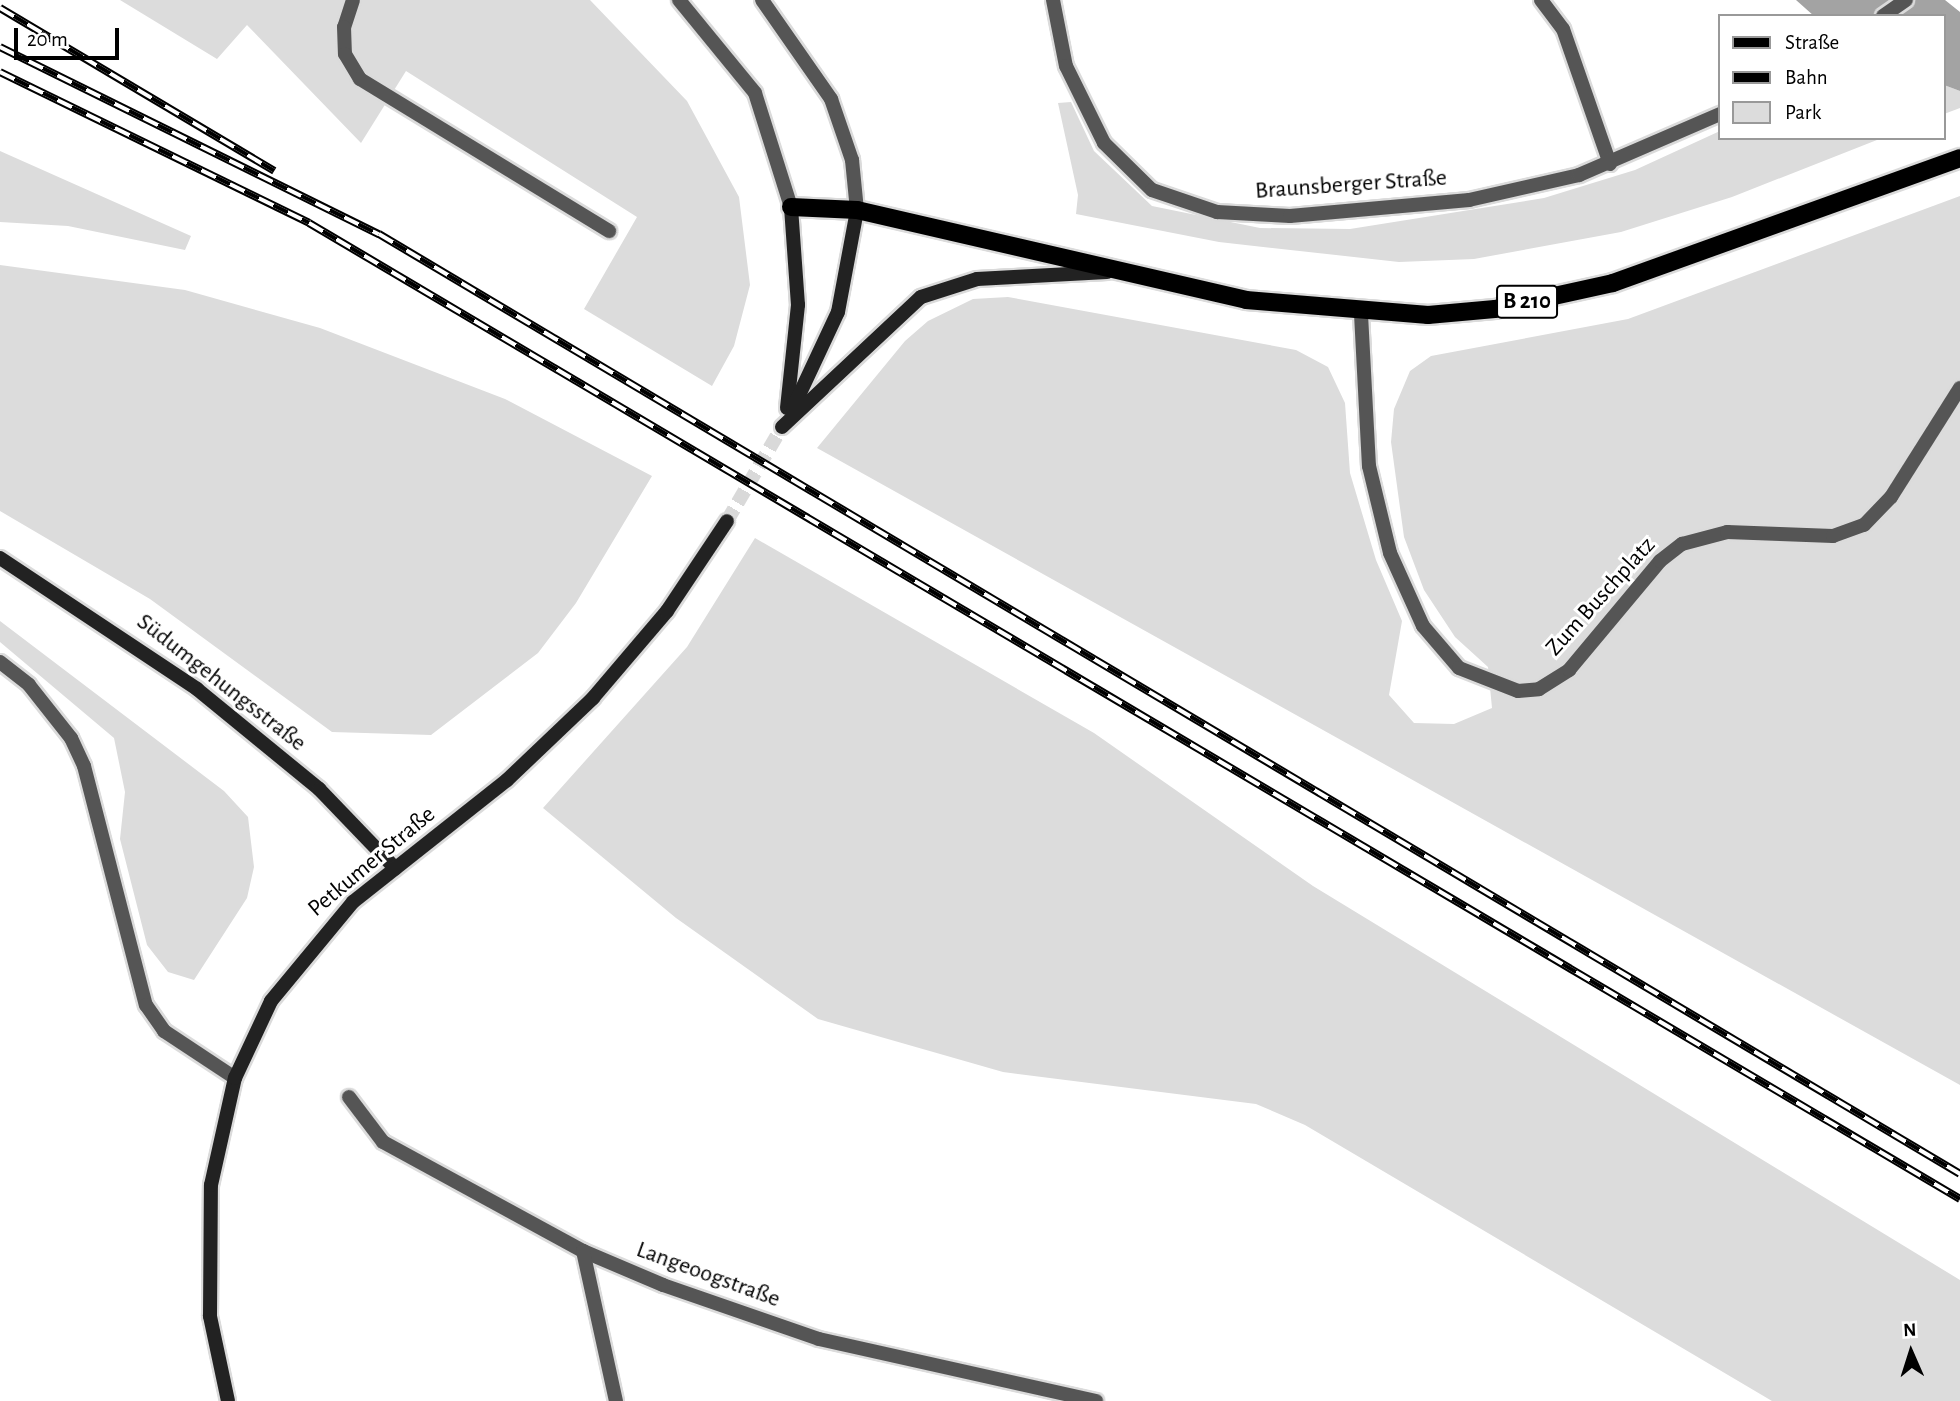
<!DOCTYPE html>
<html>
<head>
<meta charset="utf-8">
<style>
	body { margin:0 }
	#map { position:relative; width:1960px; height:1401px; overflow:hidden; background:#fff; font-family:"Alegreya Sans",sans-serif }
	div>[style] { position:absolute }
	.green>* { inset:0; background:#dcdcdc }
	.water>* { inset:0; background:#a3a3a3 }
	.secondary-tunnel>* { height:14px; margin-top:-7px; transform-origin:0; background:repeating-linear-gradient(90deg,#d9d9d9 0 14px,transparent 0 21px) }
	.roads { filter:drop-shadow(2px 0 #dbdbdb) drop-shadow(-2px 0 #dbdbdb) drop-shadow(0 2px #dbdbdb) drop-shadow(0 -2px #dbdbdb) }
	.service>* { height:14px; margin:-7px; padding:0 7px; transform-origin:7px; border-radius:7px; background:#555 }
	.minor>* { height:14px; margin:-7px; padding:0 7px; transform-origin:7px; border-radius:7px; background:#555 }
	.tertiary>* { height:14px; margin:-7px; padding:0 7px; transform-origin:7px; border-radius:7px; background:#555 }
	.secondary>* { height:14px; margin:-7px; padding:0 7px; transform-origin:7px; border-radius:7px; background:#222 }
	.primary>* { height:18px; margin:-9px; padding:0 9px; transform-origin:9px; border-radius:9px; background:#000 }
	.rail>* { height:8px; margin-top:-4px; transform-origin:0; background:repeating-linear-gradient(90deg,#fff 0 16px,#000 0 32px); box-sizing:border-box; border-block:2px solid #000 }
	span { translate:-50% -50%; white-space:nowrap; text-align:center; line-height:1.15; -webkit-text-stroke:6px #fff; paint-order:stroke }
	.shield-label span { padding:2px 5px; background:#fff; border:2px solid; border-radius:5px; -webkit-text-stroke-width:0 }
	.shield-label { font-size:23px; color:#000; font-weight:700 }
	.street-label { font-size:24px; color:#000 }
	.legend { position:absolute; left:1718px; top:14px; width:228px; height:126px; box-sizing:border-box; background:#fff; border:2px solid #999; margin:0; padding:9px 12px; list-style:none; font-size:21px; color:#000 }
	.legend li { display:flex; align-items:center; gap:14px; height:35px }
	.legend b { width:35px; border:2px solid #999 }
	.north { position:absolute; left:1876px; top:1317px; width:70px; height:70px; -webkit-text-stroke:5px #fff; paint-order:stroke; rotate:357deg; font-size:19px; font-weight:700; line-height:28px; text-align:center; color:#000 }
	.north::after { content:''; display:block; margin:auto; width:24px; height:32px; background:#000; clip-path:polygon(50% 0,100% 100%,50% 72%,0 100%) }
	.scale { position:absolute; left:14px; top:28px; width:105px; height:32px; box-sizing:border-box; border:4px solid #000; border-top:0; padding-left:9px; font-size:21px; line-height:24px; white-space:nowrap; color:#000; -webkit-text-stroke:5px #fff; paint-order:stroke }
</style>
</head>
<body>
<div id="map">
	<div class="green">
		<i style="clip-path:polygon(120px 0,590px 0,687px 101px,739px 197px,750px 285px,734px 346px,712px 386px,584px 309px,637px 217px,406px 71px,361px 143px,247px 25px,217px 59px)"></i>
		<i style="clip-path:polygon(1944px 85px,1960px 91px,1960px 108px,1944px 114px)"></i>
		<i style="clip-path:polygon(1071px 102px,1094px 151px,1152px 206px,1260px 228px,1350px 229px,1544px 198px,1635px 170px,1720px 131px,1720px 138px,1882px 138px,1732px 197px,1621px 232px,1474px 259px,1399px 262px,1219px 242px,1076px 214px,1078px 195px,1058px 103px)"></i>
		<i style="clip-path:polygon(0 151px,191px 236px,185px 250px,68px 226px,0 222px)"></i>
		<i style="clip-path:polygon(1960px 196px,1960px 1085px,817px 448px,905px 341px,928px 321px,973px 299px,1008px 297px,1296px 350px,1328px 367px,1345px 403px,1350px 473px,1376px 560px,1402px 621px,1389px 695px,1414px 723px,1454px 724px,1492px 708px,1488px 667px,1455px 637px,1424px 590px,1404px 537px,1391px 442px,1394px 409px,1410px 371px,1431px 356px,1628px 319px)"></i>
		<i style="clip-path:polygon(0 265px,185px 290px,320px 328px,505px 399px,652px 476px,576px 603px,538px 653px,431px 735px,332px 732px,150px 599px,0 511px)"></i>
		<i style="clip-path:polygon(755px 538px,1094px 733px,1313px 886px,1960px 1280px,1960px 1401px,1772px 1401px,1305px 1125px,1256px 1104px,1003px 1072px,818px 1019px,676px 918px,543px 808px,687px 647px)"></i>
		<i style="clip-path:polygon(0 621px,224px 791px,248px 817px,254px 867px,247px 898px,194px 980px,168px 972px,147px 945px,120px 839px,125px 792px,114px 738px,0 642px)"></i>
	</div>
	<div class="water">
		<i style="clip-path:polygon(1796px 0,1945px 0,1960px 12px,1960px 91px,1944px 85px,1944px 16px,1814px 16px)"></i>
	</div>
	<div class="secondary-tunnel">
		<i style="left:727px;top:521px;width:109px;rotate:-59.7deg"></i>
	</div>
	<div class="roads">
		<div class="service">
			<i style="left:353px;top:0;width:28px;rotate:108deg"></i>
			<i style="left:344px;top:27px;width:27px;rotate:88deg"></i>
			<i style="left:345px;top:54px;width:29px;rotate:59deg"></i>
			<i style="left:360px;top:79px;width:292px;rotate:31.4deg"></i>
			<i style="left:1541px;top:0;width:36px;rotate:53deg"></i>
			<i style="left:1563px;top:29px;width:143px;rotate:70.8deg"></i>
			<i style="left:0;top:662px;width:37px;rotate:38deg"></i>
			<i style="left:29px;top:685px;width:68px;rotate:51.6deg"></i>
			<i style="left:71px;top:738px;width:31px;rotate:65deg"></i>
			<i style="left:84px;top:766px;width:247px;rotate:75.5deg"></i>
			<i style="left:146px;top:1005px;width:32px;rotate:55deg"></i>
			<i style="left:164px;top:1031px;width:85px;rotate:33.5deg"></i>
		</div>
		<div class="minor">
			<i style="left:1053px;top:0;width:67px;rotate:78.9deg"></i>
			<i style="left:1066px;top:66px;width:86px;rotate:63.7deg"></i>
			<i style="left:1104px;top:143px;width:67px;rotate:44.4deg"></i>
			<i style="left:1152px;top:190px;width:69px;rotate:18.7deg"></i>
			<i style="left:1217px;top:212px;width:73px;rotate:3.1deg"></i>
			<i style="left:1290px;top:216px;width:180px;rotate:-5.1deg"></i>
			<i style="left:1469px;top:200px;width:113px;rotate:-12.8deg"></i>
			<i style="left:1579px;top:175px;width:154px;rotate:-23.4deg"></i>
			<i style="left:1883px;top:16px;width:28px;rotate:-35deg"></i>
			<i style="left:1361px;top:314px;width:152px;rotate:87deg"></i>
			<i style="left:1369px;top:466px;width:89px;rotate:76.4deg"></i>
			<i style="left:1390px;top:553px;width:80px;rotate:65.7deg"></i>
			<i style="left:1423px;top:626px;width:55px;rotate:49.4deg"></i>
			<i style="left:1459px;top:668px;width:63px;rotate:21.3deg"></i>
			<i style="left:1518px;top:691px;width:21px;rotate:-5deg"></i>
			<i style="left:1539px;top:689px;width:36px;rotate:-32deg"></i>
			<i style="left:1569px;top:670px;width:142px;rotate:-50.1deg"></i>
			<i style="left:1660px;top:561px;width:28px;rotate:-38deg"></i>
			<i style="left:1682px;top:544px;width:47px;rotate:-14.9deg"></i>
			<i style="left:1727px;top:532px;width:106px;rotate:2.2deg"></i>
			<i style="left:1833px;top:536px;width:33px;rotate:-20deg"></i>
			<i style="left:1864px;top:525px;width:39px;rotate:-46deg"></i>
			<i style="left:1891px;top:497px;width:129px;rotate:-57.7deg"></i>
			<i style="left:349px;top:1097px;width:56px;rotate:52.9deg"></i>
			<i style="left:383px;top:1142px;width:228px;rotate:28.6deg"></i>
			<i style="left:583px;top:1251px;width:87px;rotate:23deg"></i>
			<i style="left:663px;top:1285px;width:165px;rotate:19.1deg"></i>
			<i style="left:819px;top:1339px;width:284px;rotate:12.6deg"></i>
			<i style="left:583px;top:1251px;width:154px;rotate:77.6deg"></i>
		</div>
		<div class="tertiary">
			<i style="left:679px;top:0;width:120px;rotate:50.7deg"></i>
			<i style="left:755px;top:93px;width:120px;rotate:72.5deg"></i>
			<i style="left:762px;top:0;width:121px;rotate:55.1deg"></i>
			<i style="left:831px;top:99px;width:65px;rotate:71deg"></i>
			<i style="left:852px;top:160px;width:50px;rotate:84.3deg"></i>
		</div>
		<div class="secondary">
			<i style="left:787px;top:408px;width:104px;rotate:-83.9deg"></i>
			<i style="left:798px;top:305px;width:98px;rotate:-94.1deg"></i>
			<i style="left:793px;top:408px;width:106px;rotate:-64.9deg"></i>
			<i style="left:838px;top:312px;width:104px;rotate:-79.4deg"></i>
			<i style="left:782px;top:427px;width:190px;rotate:-43.1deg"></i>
			<i style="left:921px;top:297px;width:59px;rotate:-17.8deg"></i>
			<i style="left:977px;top:279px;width:130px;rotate:-3.1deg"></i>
			<i style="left:0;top:558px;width:237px;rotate:33.6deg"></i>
			<i style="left:197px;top:689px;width:158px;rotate:39.3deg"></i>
			<i style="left:319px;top:789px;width:110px;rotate:46.1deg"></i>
			<i style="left:228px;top:1401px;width:87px;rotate:-102deg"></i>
			<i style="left:210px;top:1316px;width:131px;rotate:-89.6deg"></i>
			<i style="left:211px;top:1185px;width:110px;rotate:-77.4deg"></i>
			<i style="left:235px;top:1078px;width:85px;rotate:-64.9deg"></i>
			<i style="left:271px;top:1001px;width:129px;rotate:-50.4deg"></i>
			<i style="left:353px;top:902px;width:196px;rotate:-38.4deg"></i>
			<i style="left:507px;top:780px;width:119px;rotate:-43.6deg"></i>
			<i style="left:593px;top:698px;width:114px;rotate:-49.6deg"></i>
			<i style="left:667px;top:611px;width:108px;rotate:-56.3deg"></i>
		</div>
		<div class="primary">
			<i style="left:791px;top:207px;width:66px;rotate:2.6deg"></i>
			<i style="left:857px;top:210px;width:399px;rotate:13deg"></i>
			<i style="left:1246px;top:300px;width:183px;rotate:4.7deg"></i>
			<i style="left:1428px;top:315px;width:67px;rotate:-5.1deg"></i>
			<i style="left:1495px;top:309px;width:121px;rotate:-12.4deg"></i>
			<i style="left:1613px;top:283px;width:369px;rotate:-19.8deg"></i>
		</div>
	</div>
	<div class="rail">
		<i style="left:0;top:8px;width:319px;rotate:30.7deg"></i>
		<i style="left:0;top:47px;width:423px;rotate:26.3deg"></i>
		<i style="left:379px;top:234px;width:1839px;rotate:30.73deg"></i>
		<i style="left:0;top:72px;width:344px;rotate:26deg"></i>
		<i style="left:309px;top:223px;width:1918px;rotate:30.59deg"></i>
	</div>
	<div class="shield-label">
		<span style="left:1527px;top:302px">B 210</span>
	</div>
	<div class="street-label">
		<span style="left:1351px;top:185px;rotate:-4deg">Braunsberger Straße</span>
		<span style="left:1601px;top:597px;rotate:-48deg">Zum Buschplatz</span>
		<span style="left:221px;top:683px;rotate:38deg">Südumgehungsstraße</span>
		<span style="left:372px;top:862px;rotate:-40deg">Petkumer Straße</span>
		<span style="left:708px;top:1275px;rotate:20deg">Langeoogstraße</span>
	</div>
	<ul class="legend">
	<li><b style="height:9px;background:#000"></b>Straße</li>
	<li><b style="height:9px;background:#000"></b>Bahn</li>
	<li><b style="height:19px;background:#dcdcdc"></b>Park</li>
	</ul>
	<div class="north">N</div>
	<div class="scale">20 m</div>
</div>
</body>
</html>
